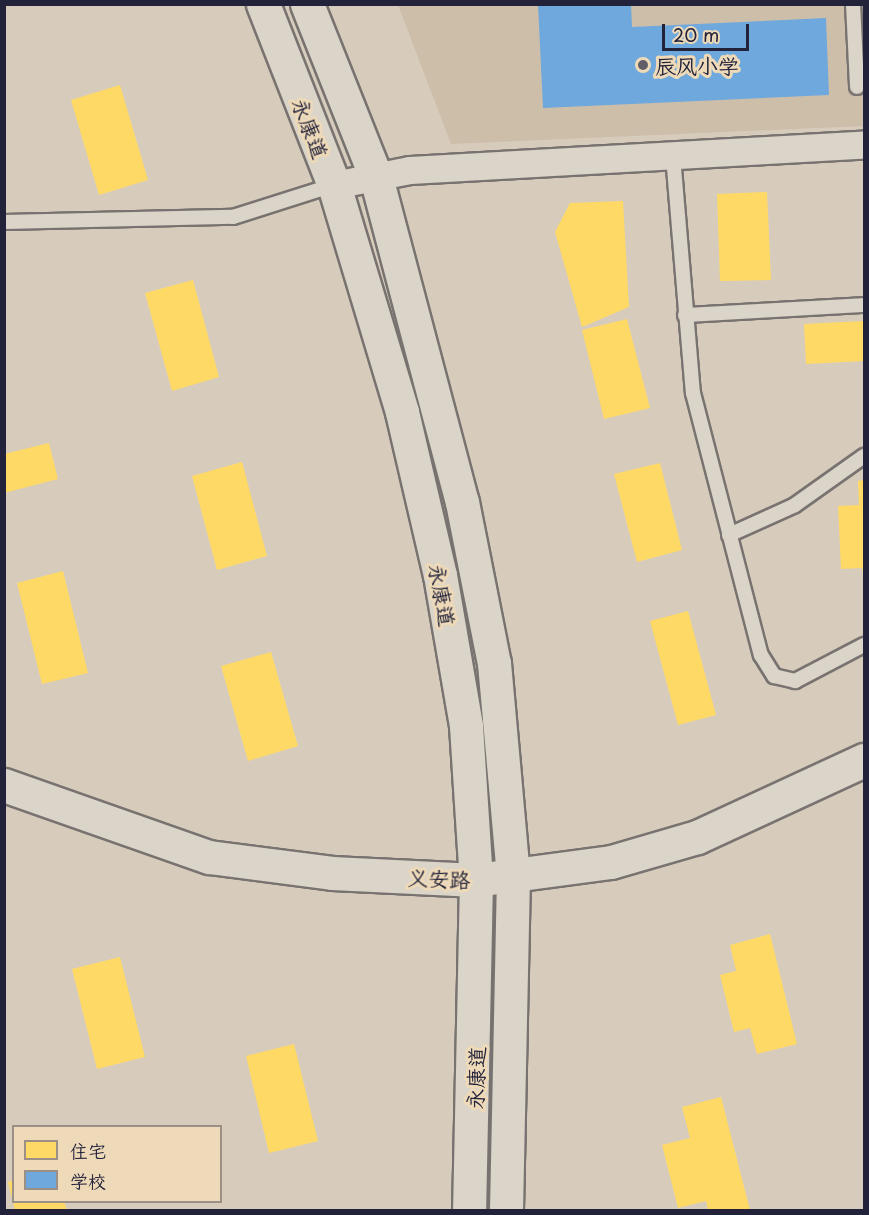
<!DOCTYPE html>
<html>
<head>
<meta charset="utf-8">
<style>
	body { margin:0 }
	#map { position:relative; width:869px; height:1215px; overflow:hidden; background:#d7ccbb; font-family:"Playpen Sans","LXGW WenKai TC",sans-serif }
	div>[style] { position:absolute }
	.built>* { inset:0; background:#cdbeaa }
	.homes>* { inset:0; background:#ffd966 }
	.schools>* { inset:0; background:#6fa8dc }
	.roads { filter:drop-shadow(2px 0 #787370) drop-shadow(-2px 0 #787370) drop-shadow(0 2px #787370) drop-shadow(0 -2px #787370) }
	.service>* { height:14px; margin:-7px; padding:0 7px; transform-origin:7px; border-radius:7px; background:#dbd4c8 }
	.minor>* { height:27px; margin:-13.5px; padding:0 13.5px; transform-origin:13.5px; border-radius:13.5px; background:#dbd4c8 }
	.tertiary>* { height:33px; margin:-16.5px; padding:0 16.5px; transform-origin:16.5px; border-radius:16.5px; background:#dbd4c8 }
	.dots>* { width:16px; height:16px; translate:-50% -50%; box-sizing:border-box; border:3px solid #eedab8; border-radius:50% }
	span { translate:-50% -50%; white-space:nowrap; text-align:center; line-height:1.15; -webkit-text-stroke:6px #eedab8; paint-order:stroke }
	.poi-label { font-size:21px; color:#22223b }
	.left { translate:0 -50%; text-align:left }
	.street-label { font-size:21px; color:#22223b }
	.frame { position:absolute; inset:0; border:6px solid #22223b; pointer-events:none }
	.legend { position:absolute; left:12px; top:1125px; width:210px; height:78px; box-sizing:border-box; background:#eedab8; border:2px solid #9c9086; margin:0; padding:8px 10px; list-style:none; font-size:18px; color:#22223b }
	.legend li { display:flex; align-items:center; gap:12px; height:30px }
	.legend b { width:30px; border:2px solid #9c9086 }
	.scale { position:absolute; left:662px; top:24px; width:87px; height:27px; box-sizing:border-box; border:3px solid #22223b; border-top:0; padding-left:8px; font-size:18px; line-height:21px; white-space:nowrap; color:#22223b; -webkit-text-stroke:4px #eedab8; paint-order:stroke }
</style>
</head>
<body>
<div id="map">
	<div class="built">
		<i style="clip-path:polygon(398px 5px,864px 5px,864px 126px,451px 144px)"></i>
	</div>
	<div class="homes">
		<i style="clip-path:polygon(120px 85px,148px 180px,99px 195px,71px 100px)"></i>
		<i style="clip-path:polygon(767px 192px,771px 280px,720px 281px,717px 194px)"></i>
		<i style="clip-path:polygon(623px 201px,629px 307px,582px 327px,555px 232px,570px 203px)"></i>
		<i style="clip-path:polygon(193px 280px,219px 377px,172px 391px,145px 293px)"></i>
		<i style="clip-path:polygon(627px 319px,650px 408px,604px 419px,582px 330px)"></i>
		<i style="clip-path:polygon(864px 321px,864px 361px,806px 364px,804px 324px)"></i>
		<i style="clip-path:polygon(49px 443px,58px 479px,4px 493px,4px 454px)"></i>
		<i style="clip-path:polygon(242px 462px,267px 556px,217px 570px,192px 476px)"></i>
		<i style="clip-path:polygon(660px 463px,682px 550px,637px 562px,614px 474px)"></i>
		<i style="clip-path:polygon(864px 480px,864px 573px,863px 573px,862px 568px,841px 569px,838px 506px,859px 505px,858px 481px)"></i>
		<i style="clip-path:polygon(63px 571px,88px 673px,42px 684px,17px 583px)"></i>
		<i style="clip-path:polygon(688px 611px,716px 715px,678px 725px,650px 621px)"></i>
		<i style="clip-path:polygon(271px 652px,298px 746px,248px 761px,221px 666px)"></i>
		<i style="clip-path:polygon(770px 934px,797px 1044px,757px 1054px,750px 1028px,734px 1032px,720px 975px,736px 971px,730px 945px)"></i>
		<i style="clip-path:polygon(120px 957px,145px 1057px,97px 1069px,72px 969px)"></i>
		<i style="clip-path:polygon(294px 1044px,318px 1141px,269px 1153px,246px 1056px)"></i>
		<i style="clip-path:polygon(721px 1097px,750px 1210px,708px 1210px,706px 1201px,678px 1208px,662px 1145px,690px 1138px,682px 1107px)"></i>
		<i style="clip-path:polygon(14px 1180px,14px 1202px,64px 1202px,67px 1210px,15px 1210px,8px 1182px)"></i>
	</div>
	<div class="schools">
		<i style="clip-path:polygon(538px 4px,631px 4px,632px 27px,826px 18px,829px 95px,543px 108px)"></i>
	</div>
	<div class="roads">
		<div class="service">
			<i style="left:853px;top:4px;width:83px;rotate:87.2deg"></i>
			<i style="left:673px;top:156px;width:238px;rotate:85.2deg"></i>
			<i style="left:693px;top:393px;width:271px;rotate:75.5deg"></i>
			<i style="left:761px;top:655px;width:25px;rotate:58deg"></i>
			<i style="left:774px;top:676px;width:22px;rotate:13deg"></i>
			<i style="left:795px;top:681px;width:78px;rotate:-27.6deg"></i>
			<i style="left:4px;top:222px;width:229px;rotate:-1.3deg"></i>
			<i style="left:233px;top:217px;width:106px;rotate:-17.6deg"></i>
			<i style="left:685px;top:315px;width:179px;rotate:-3.2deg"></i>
			<i style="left:729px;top:535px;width:72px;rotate:-24.4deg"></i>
			<i style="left:795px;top:505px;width:85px;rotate:-35.4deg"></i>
		</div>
		<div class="minor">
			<i style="left:334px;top:185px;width:77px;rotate:-11.2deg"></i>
			<i style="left:410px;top:170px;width:455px;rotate:-3.2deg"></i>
		</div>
		<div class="tertiary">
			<i style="left:263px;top:4px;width:194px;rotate:68.6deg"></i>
			<i style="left:334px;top:185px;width:237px;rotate:73.3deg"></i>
			<i style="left:402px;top:412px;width:167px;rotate:76.9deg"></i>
			<i style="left:440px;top:575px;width:153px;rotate:80.2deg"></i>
			<i style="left:466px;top:726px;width:154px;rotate:86.3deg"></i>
			<i style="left:476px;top:880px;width:330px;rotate:91.2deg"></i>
			<i style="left:307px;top:4px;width:186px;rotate:68.3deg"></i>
			<i style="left:376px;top:177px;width:336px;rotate:75.2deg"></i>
			<i style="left:462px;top:502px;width:164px;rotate:78.8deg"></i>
			<i style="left:494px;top:663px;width:214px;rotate:84.9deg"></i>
			<i style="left:513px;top:876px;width:334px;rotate:91.2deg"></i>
			<i style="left:4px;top:785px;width:217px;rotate:19.4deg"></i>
			<i style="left:209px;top:857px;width:124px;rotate:7.4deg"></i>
			<i style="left:332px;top:873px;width:144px;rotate:2.8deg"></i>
			<i style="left:476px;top:880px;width:136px;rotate:-7.6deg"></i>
			<i style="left:611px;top:862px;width:90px;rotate:-16.2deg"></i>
			<i style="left:697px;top:837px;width:184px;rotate:-24.8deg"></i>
		</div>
	</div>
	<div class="dots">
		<i style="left:643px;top:65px;background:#615e68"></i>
	</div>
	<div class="poi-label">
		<span class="left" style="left:655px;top:65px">辰风小学</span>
	</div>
	<div class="street-label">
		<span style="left:311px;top:128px;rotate:69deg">永康道</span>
		<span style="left:443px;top:595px;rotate:80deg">永康道</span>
		<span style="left:439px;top:878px;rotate:2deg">义安路</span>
		<span style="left:475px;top:1078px;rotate:-88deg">永康道</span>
	</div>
	<div class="frame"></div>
	<ul class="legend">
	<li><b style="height:16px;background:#ffd966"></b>住宅</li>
	<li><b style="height:16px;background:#6fa8dc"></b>学校</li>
	</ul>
	<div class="scale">20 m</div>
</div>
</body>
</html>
